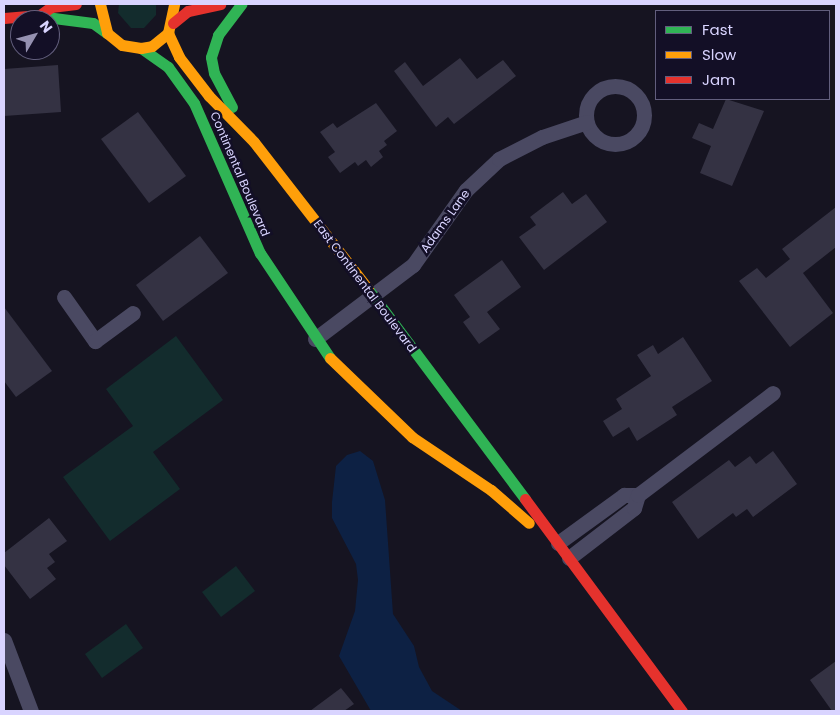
<!DOCTYPE html>
<html>
<head>
<meta charset="utf-8">
<style>
	body { margin:0 }
	#map { position:relative; width:840px; height:715px; overflow:hidden; background:#161421; font-family:Poppins,sans-serif }
	div>[style] { position:absolute }
	.green>* { inset:0; background:#132c2d }
	.water>* { inset:0; background:#0d2144 }
	.building>* { inset:0; background:#343243 }
	.street>* { height:15px; margin:-7.5px; padding:0 7.5px; transform-origin:7.5px; border-radius:7.5px; background:#4a4962 }
	.street>.ring { margin:-7.5px; padding:0; box-sizing:content-box; background:none; border:15px solid #4a4962; border-radius:50% }
	.fast>* { height:11px; margin:-5.5px; padding:0 5.5px; transform-origin:5.5px; border-radius:5.5px; background:#30b455 }
	.slow>* { height:11px; margin:-5.5px; padding:0 5.5px; transform-origin:5.5px; border-radius:5.5px; background:#ff9f0a }
	.jam>* { height:11px; margin:-5.5px; padding:0 5.5px; transform-origin:5.5px; border-radius:5.5px; background:#e5322d }
	span { translate:-50% -50%; white-space:nowrap; text-align:center; line-height:1.15; -webkit-text-stroke:5px #130f26; paint-order:stroke }
	.street-label { font-size:12px; color:#d9d4ff }
	.frame { position:absolute; inset:0; border:5px solid #d9d4ff; pointer-events:none }
	.legend { position:absolute; left:655px; top:10px; width:175px; height:90px; box-sizing:border-box; background:#130f26; border:1px solid #625e7d; margin:0; padding:6px 9px; list-style:none; font-size:15px; color:#d9d4ff }
	.legend li { display:flex; align-items:center; gap:10px; height:25px }
	.legend b { width:25px; border:1px solid #625e7d }
	.north { position:absolute; left:10px; top:10px; width:50px; height:50px; box-sizing:border-box; background:#130f26; border:1px solid #625e7d; border-radius:50%; rotate:53deg; font-size:14px; font-weight:700; line-height:20px; text-align:center; color:#d9d4ff }
	.north::after { content:''; display:block; margin:auto; width:18px; height:22px; background:#9591b1; clip-path:polygon(50% 0,100% 100%,50% 72%,0 100%) }
</style>
</head>
<body>
<div id="map">
	<div class="green">
		<i style="clip-path:polygon(119px 4px,156px 4px,156px 15px,144px 28px,131px 28px,118px 13px)"></i>
		<i style="clip-path:polygon(176px 336px,223px 400px,153px 452px,180px 489px,110px 541px,63px 477px,133px 426px,106px 389px)"></i>
		<i style="clip-path:polygon(236px 566px,255px 591px,221px 617px,202px 592px)"></i>
		<i style="clip-path:polygon(126px 624px,143px 648px,102px 678px,85px 654px)"></i>
	</div>
	<div class="water">
		<i style="clip-path:polygon(360px 451px,373px 461px,385px 500px,393px 614px,414px 646px,419px 667px,432px 691px,462px 711px,371px 711px,339px 656px,355px 611px,358px 580px,356px 564px,332px 518px,332px 502px,336px 466px,347px 455px)"></i>
	</div>
	<div class="building">
		<i style="clip-path:polygon(460px 58px,477px 79px,503px 60px,516px 76px,454px 124px,448px 117px,436px 127px,394px 71px,405px 62px,423px 86px)"></i>
		<i style="clip-path:polygon(58px 65px,61px 112px,4px 116px,4px 69px)"></i>
		<i style="clip-path:polygon(726px 99px,764px 111px,732px 186px,700px 173px,711px 146px,692px 138px,699px 123px,713px 129px)"></i>
		<i style="clip-path:polygon(376px 103px,397px 131px,384px 141px,387px 145px,379px 151px,383px 157px,371px 167px,366px 160px,358px 166px,355px 162px,340px 173px,328px 157px,335px 152px,320px 132px,333px 123px,337px 128px)"></i>
		<i style="clip-path:polygon(138px 112px,186px 176px,149px 203px,101px 139px)"></i>
		<i style="clip-path:polygon(563px 192px,572px 204px,586px 194px,607px 222px,544px 270px,519px 237px,536px 225px,530px 217px)"></i>
		<i style="clip-path:polygon(836px 207px,836px 247px,803px 273px,833px 313px,790px 347px,739px 281px,757px 268px,766px 278px,790px 259px,782px 249px)"></i>
		<i style="clip-path:polygon(200px 236px,228px 273px,163px 321px,136px 285px)"></i>
		<i style="clip-path:polygon(502px 260px,521px 287px,487px 312px,500px 329px,479px 344px,463px 322px,470px 317px,454px 295px)"></i>
		<i style="clip-path:polygon(4px 307px,52px 371px,16px 397px,4px 381px)"></i>
		<i style="clip-path:polygon(683px 337px,712px 381px,672px 407px,677px 415px,637px 441px,629px 427px,613px 437px,603px 421px,622px 409px,616px 399px,651px 376px,637px 355px,653px 345px,658px 354px)"></i>
		<i style="clip-path:polygon(773px 451px,797px 484px,753px 517px,747px 509px,736px 517px,733px 513px,698px 539px,672px 502px,729px 460px,735px 467px,750px 456px,756px 464px)"></i>
		<i style="clip-path:polygon(49px 518px,67px 541px,49px 554px,55px 562px,47px 568px,56px 579px,30px 599px,4px 565px,4px 553px)"></i>
		<i style="clip-path:polygon(836px 661px,836px 711px,832px 711px,810px 680px)"></i>
		<i style="clip-path:polygon(341px 688px,354px 704px,344px 711px,310px 711px)"></i>
	</div>
	<div class="street">
		<i class="ring" style="left:586px;top:86px;width:43px;height:43px"></i>
		<i style="left:64px;top:297px;width:54px;rotate:54.8deg"></i>
		<i style="left:95px;top:341px;width:47px;rotate:-36.4deg"></i>
		<i style="left:315px;top:339px;width:123px;rotate:-37.1deg"></i>
		<i style="left:413px;top:265px;width:92px;rotate:-54.8deg"></i>
		<i style="left:466px;top:190px;width:45px;rotate:-43.2deg"></i>
		<i style="left:499px;top:159px;width:48px;rotate:-27.1deg"></i>
		<i style="left:542px;top:137px;width:47px;rotate:-18.4deg"></i>
		<i style="left:558px;top:543px;width:82px;rotate:-36deg"></i>
		<i style="left:624px;top:495px;width:14px"></i>
		<i style="left:569px;top:558px;width:82px;rotate:-37.6deg"></i>
		<i style="left:634px;top:508px;width:14px;rotate:-73deg"></i>
		<i style="left:638px;top:495px;width:169px;rotate:-37.1deg"></i>
		<i style="left:4px;top:640px;width:76px;rotate:69.2deg"></i>
	</div>
	<div class="fast">
		<i style="left:46px;top:17px;width:47px;rotate:7.3deg"></i>
		<i style="left:93px;top:23px;width:17px;rotate:36deg"></i>
		<i style="left:141px;top:48px;width:33px;rotate:35deg"></i>
		<i style="left:168px;top:67px;width:44px;rotate:54.2deg"></i>
		<i style="left:194px;top:103px;width:164px;rotate:66.3deg"></i>
		<i style="left:260px;top:253px;width:126px;rotate:56.3deg"></i>
		<i style="left:232px;top:107px;width:38px;rotate:-118deg"></i>
		<i style="left:214px;top:73px;width:16px;rotate:-101deg"></i>
		<i style="left:211px;top:57px;width:23px;rotate:-72deg"></i>
		<i style="left:218px;top:35px;width:39px;rotate:-53deg"></i>
		<i style="left:368px;top:289px;width:262px;rotate:53.2deg"></i>
	</div>
	<div class="slow">
		<i style="left:100px;top:4px;width:30px;rotate:76deg"></i>
		<i style="left:107px;top:33px;width:19px;rotate:39deg"></i>
		<i style="left:122px;top:45px;width:19px;rotate:9deg"></i>
		<i style="left:141px;top:48px;width:11px;rotate:-10deg"></i>
		<i style="left:152px;top:46px;width:21px;rotate:-39deg"></i>
		<i style="left:168px;top:33px;width:30px;rotate:-78deg"></i>
		<i style="left:168px;top:33px;width:26px;rotate:65deg"></i>
		<i style="left:179px;top:57px;width:49px;rotate:52.4deg"></i>
		<i style="left:209px;top:96px;width:64px;rotate:45.6deg"></i>
		<i style="left:254px;top:142px;width:186px;rotate:52.2deg"></i>
		<i style="left:330px;top:358px;width:114px;rotate:43.9deg"></i>
		<i style="left:412px;top:437px;width:95px;rotate:33.9deg"></i>
		<i style="left:491px;top:490px;width:50px;rotate:41deg"></i>
	</div>
	<div class="jam">
		<i style="left:4px;top:18px;width:36px;rotate:-5deg"></i>
		<i style="left:40px;top:15px;width:14px;rotate:-36deg"></i>
		<i style="left:51px;top:7px;width:25px;rotate:-7deg"></i>
		<i style="left:173px;top:23px;width:19px;rotate:-39deg"></i>
		<i style="left:188px;top:11px;width:33px;rotate:-12deg"></i>
		<i style="left:525px;top:499px;width:264px;rotate:53.5deg"></i>
	</div>
	<div class="street-label">
		<span style="left:240px;top:174px;rotate:67deg">Continental Boulevard</span>
		<span style="left:445px;top:221px;rotate:-54deg">Adams Lane</span>
		<span style="left:365px;top:286px;rotate:53deg">East Continental Boulevard</span>
	</div>
	<div class="frame"></div>
	<ul class="legend">
	<li><b style="height:6px;background:#30b455"></b>Fast</li>
	<li><b style="height:6px;background:#ff9f0a"></b>Slow</li>
	<li><b style="height:6px;background:#e5322d"></b>Jam</li>
	</ul>
	<div class="north">N</div>
</div>
</body>
</html>
